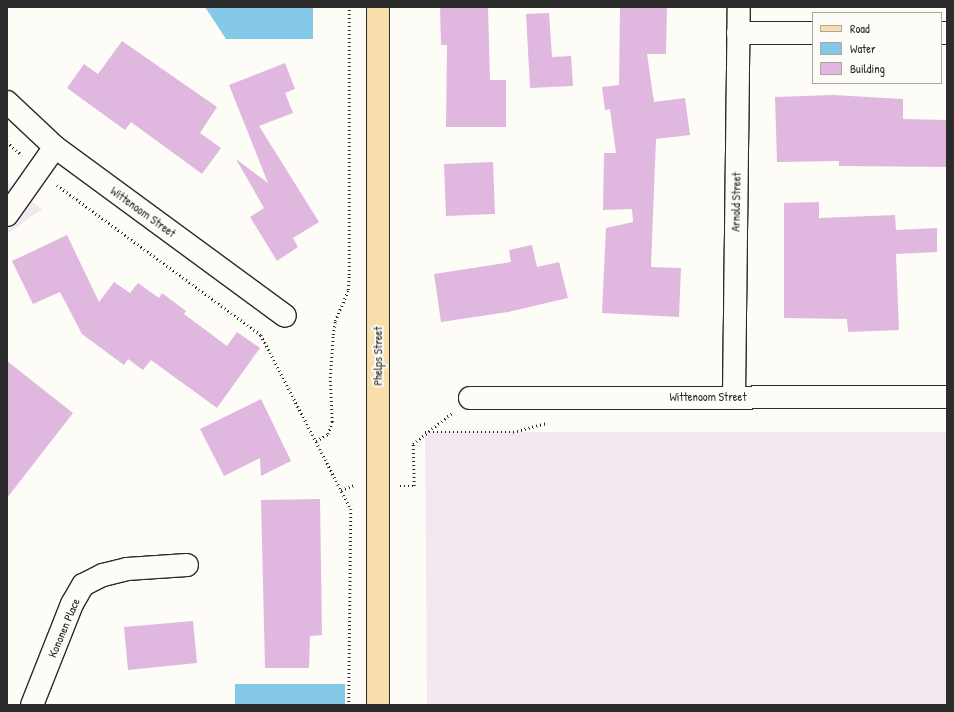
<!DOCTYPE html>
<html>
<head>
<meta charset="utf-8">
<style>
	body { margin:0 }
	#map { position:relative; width:954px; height:712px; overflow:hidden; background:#fdfcf7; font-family:"Patrick Hand",sans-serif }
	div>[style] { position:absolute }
	.built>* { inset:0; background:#f4e8f0 }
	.water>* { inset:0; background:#85c8e7 }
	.building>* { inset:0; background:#e0b8df }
	.path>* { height:2.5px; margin-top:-1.25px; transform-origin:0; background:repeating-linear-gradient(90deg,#2b2b2b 0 1px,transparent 0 4px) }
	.roads { filter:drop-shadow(1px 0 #2b2b2b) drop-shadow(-1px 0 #2b2b2b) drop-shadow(0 1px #2b2b2b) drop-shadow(0 -1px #2b2b2b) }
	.minor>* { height:22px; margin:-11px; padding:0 11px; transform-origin:11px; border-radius:11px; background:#fdfcf7 }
	.major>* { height:22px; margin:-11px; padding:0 11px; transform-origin:11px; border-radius:11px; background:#f8deab }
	span { translate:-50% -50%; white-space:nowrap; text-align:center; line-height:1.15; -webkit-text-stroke:4px #fdfcf7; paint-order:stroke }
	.street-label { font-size:12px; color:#2b2b2b }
	.frame { position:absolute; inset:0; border:8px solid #2b2b2b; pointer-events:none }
	.legend { position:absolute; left:812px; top:12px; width:130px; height:72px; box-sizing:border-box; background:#fdfcf7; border:1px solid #a9a8a5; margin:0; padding:5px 7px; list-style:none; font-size:12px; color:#2b2b2b }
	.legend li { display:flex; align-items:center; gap:8px; height:20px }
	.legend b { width:20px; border:1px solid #a9a8a5 }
</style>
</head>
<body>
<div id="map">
	<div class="built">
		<i style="clip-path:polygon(7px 183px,42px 209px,7px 234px)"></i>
		<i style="clip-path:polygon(425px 432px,947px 432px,947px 705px,427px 705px)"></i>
	</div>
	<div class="water">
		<i style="clip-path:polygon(205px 7px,313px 7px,313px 39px,226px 39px)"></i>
		<i style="clip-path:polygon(235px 684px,345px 684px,345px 705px,235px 705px)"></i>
	</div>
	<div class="building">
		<i style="clip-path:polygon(440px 7px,488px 7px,490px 80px,506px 80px,506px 127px,446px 127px,447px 45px,441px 45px)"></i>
		<i style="clip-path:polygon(620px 7px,667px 7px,666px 54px,647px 54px,654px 102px,685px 98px,690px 135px,656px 139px,651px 267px,681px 268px,679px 317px,602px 313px,606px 228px,633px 222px,632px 209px,603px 210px,604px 153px,616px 153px,610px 109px,605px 110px,602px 87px,619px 85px)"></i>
		<i style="clip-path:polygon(549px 13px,552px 57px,571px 56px,573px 86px,530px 88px,526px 14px)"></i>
		<i style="clip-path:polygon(122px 41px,217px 107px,200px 133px,221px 148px,202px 174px,131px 122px,125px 130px,67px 88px,84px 64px,98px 74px)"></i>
		<i style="clip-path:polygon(285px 63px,295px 89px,285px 93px,293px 113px,259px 126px,319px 222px,293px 238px,298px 247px,277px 261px,250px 217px,264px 208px,236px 159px,268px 183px,229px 85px)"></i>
		<i style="clip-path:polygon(833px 95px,903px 99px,903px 119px,947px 120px,947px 167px,839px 166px,839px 161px,777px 162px,775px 97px)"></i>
		<i style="clip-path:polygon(493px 162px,495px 214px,446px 216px,444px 164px)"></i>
		<i style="clip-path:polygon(819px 202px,819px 218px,895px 215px,896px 230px,937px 228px,937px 252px,896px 254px,899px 330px,848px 332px,847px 319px,784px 318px,784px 203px)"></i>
		<i style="clip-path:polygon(67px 235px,99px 302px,114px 282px,130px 293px,138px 283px,159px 298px,162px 293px,186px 311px,184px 314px,227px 346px,237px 332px,260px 348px,217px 408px,151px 360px,143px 370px,128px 359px,124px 365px,82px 334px,60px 292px,33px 304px,12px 261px)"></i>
		<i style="clip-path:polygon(532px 245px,537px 267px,559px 262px,568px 298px,508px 312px,441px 322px,434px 274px,511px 262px,509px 250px)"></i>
		<i style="clip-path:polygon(7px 361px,73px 413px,7px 498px)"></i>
		<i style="clip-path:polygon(261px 399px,291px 461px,261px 476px,260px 458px,224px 476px,200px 429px)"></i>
		<i style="clip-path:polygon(320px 499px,322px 635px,310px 636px,309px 668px,265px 668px,261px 500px)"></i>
		<i style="clip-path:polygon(193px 621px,197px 663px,128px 670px,124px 627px)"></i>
	</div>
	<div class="path">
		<i style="left:7px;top:142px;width:20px;rotate:41deg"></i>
		<i style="left:57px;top:185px;width:253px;rotate:36.3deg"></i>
		<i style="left:261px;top:335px;width:196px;rotate:62.7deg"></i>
		<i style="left:351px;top:509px;width:196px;rotate:90.6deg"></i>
		<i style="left:425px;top:432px;width:88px"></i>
		<i style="left:513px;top:432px;width:34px;rotate:-15deg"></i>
		<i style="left:316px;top:441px;width:14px;rotate:-30deg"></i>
		<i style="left:328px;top:434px;width:13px;rotate:-72deg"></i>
		<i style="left:332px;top:422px;width:44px;rotate:-92.6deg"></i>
		<i style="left:330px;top:378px;width:43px;rotate:-86deg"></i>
		<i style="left:333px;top:335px;width:14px;rotate:-82deg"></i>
		<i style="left:335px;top:321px;width:34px;rotate:-67deg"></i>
		<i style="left:348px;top:290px;width:15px;rotate:-86deg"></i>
		<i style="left:349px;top:275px;width:268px;rotate:-90deg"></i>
		<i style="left:400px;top:486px;width:14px"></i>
		<i style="left:414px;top:486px;width:42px;rotate:-91.4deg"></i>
		<i style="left:413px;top:444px;width:51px;rotate:-38.7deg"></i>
		<i style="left:341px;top:490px;width:15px;rotate:-20deg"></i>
	</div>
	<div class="roads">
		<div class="minor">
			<i style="left:738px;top:33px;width:75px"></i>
			<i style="left:941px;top:33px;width:6px"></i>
			<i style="left:7px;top:102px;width:66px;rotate:43.2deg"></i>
			<i style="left:55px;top:147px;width:285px;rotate:36.3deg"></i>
			<i style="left:7px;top:215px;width:83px;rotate:-54.8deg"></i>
			<i style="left:734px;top:396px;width:389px;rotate:-89.3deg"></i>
			<i style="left:470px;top:398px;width:477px;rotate:-0.1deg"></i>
			<i style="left:32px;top:705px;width:109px;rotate:-68.4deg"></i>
			<i style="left:72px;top:604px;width:22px;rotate:-60deg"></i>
			<i style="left:83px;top:585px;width:22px;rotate:-27deg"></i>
			<i style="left:103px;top:575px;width:25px;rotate:-14deg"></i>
			<i style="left:127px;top:569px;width:60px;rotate:-3.8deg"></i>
		</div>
		<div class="major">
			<i style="left:378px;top:705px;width:698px;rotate:-90deg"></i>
		</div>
	</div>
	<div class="street-label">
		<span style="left:736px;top:202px;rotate:-89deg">Arnold Street</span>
		<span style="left:143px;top:212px;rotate:36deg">Wittenoom Street</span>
		<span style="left:378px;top:356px;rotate:-90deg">Phelps Street</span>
		<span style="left:708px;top:397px">Wittenoom Street</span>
		<span style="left:64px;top:628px;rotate:-67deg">Kononen Place</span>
	</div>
	<div class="frame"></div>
	<ul class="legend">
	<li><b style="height:5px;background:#f8deab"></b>Road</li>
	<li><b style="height:11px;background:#85c8e7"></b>Water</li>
	<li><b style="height:11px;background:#e0b8df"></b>Building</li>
	</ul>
</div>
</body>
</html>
